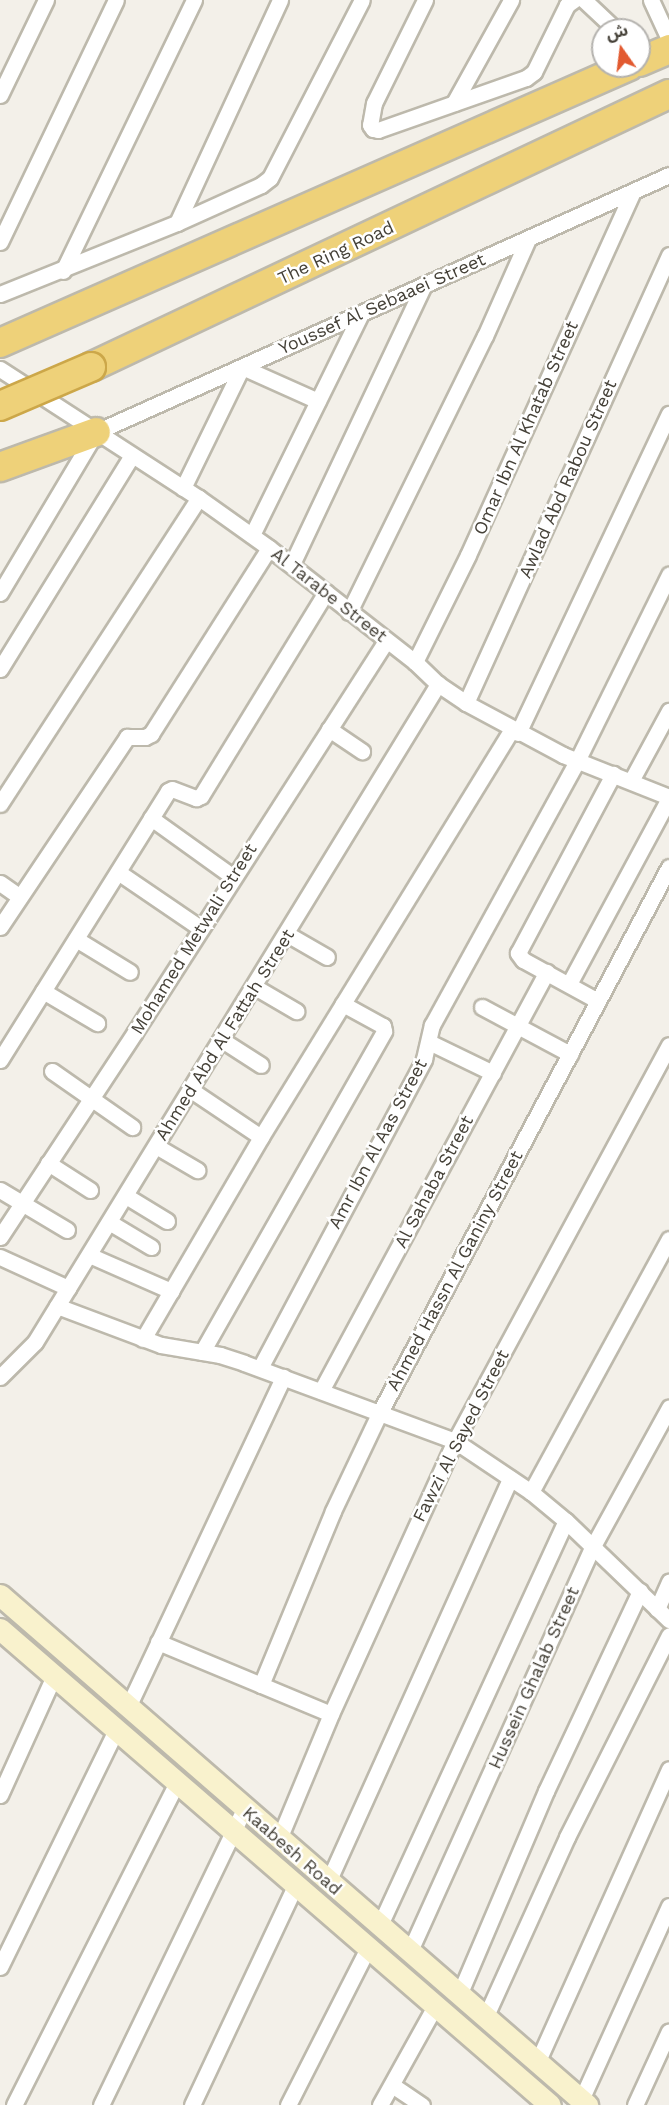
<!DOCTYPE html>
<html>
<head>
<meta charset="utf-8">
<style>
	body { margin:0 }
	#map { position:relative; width:669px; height:2105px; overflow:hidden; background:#f3f0e9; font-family:"Work Sans","Noto Sans Arabic",sans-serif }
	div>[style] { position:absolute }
	.roads { filter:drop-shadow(2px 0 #bdb9ac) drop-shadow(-2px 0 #bdb9ac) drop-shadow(0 2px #bdb9ac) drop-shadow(0 -2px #bdb9ac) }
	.street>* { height:15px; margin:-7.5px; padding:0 7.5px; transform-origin:7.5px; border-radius:7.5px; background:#fff }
	.secondary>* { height:21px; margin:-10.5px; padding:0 10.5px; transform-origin:10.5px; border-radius:10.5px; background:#f9f2cd }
	.highway>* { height:28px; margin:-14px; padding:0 14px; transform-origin:14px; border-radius:14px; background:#eed179 }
	.bridges { filter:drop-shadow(2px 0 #cca749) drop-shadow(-2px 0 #cca749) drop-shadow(0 2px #cca749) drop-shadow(0 -2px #cca749) }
	.highway-bridge>* { height:28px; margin:-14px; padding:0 14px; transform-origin:14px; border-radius:14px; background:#eed179 }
	span { translate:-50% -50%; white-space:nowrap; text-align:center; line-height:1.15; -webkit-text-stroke:5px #fff; paint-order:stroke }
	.street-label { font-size:18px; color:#454138 }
	.north { position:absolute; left:591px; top:18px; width:60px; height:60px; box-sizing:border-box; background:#fff; border:2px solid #b5b3af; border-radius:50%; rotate:346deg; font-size:16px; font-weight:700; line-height:24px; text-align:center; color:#454138 }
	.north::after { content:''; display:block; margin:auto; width:21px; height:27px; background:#e25a30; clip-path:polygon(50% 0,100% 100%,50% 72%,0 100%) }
</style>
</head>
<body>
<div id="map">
	<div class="roads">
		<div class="street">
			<i style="left:425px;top:0;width:115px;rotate:116.3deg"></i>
			<i style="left:374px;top:103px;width:22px;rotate:100deg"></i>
			<i style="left:370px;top:125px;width:5px;rotate:53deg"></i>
			<i style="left:373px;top:129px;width:5px;rotate:11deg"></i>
			<i style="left:378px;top:130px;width:157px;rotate:-19.4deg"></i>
			<i style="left:526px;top:78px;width:10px;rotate:-37deg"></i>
			<i style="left:534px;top:72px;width:75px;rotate:-63.8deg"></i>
			<i style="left:567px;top:5px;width:9px;rotate:-36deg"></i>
			<i style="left:584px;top:0;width:44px;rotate:43.2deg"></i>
			<i style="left:651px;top:0;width:43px;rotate:65.2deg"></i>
			<i style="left:0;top:95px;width:106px;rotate:-64.2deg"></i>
			<i style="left:454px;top:103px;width:118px;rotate:-61deg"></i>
			<i style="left:177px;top:223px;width:246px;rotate:-65.2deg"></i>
			<i style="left:0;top:242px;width:268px;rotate:-64.4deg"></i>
			<i style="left:63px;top:271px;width:301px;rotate:-64.2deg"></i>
			<i style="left:0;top:294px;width:191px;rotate:-21.9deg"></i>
			<i style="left:177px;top:223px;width:92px;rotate:-24.3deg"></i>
			<i style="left:261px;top:185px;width:11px;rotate:-38deg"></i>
			<i style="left:270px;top:178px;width:200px;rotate:-62.7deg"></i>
			<i style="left:0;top:369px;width:237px;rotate:33deg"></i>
			<i style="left:199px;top:498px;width:86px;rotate:35.5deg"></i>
			<i style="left:269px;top:548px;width:185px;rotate:38deg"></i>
			<i style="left:415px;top:662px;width:32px;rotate:44deg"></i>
			<i style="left:438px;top:684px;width:34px;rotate:34deg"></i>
			<i style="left:466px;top:703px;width:110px;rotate:28.2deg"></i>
			<i style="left:563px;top:755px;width:114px;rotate:21.6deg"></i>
			<i style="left:183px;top:488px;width:135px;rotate:-64deg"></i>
			<i style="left:242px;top:367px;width:83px;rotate:24.1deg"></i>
			<i style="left:252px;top:535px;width:247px;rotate:-63.8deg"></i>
			<i style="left:292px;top:564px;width:309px;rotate:-64.7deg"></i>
			<i style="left:0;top:593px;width:187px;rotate:-59.2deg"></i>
			<i style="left:96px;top:432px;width:628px;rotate:-24.16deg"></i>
			<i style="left:349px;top:612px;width:308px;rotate:-63.8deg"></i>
			<i style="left:485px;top:336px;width:106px;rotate:-66.1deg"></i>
			<i style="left:415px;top:662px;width:119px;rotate:-63.6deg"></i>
			<i style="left:468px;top:555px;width:399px;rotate:-65.6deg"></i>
			<i style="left:0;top:669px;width:251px;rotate:-58.3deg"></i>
			<i style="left:466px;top:703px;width:492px;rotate:-65.6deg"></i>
			<i style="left:329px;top:729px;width:40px;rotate:34deg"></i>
			<i style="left:518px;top:733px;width:353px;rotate:-64.7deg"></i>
			<i style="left:631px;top:781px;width:80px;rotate:-61.5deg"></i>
			<i style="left:0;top:804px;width:365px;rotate:-57deg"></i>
			<i style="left:151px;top:818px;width:101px;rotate:35.7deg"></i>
			<i style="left:118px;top:872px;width:99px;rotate:34.3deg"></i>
			<i style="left:0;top:883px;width:24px;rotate:35deg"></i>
			<i style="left:0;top:927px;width:229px;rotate:-56.2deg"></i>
			<i style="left:127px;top:737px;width:18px"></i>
			<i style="left:145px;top:737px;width:7px;rotate:-27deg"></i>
			<i style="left:151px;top:734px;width:220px;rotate:-57.6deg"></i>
			<i style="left:287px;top:934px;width:46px;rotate:29.9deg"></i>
			<i style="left:76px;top:939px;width:63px;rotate:31.4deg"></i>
			<i style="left:569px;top:984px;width:211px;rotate:-61.7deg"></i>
			<i style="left:255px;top:987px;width:48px;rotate:30.3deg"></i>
			<i style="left:43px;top:991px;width:63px;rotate:30.7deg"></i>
			<i style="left:598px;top:1001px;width:85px;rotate:-151.3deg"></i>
			<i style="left:523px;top:960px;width:9px;rotate:-126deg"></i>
			<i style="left:518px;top:953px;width:203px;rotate:-62deg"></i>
			<i style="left:482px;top:1007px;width:100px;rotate:28.1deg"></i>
			<i style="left:222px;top:1040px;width:46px;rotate:32.7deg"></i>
			<i style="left:429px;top:1042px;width:71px;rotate:25.8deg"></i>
			<i style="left:0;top:1060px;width:317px;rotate:-58deg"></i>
			<i style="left:168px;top:791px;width:4px;rotate:-27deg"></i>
			<i style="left:172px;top:789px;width:26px;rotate:21deg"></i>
			<i style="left:196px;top:798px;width:5px;rotate:-22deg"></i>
			<i style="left:201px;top:796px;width:239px;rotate:-58.5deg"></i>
			<i style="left:52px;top:1071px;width:98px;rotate:35deg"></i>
			<i style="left:191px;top:1090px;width:84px;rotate:33.9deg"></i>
			<i style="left:156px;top:1146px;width:48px;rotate:30.3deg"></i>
			<i style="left:48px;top:1163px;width:50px;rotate:32.7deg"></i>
			<i style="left:0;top:1190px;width:78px;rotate:30.8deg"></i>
			<i style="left:126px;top:1196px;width:48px;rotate:31.4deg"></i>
			<i style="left:109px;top:1222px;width:49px;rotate:30.8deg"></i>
			<i style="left:0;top:1237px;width:245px;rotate:-56.6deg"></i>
			<i style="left:135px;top:1032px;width:465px;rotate:-57.3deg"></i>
			<i style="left:89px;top:1255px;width:90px;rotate:23.7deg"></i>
			<i style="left:0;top:1257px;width:75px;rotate:24.5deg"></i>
			<i style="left:57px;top:1306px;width:111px;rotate:20.6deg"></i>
			<i style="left:161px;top:1345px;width:60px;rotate:9.6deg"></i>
			<i style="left:220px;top:1355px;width:25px;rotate:18deg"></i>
			<i style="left:244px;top:1363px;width:225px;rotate:20.3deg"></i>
			<i style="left:455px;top:1441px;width:92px;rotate:33.9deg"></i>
			<i style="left:531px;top:1492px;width:45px;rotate:39.6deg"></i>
			<i style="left:566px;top:1521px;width:143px;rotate:43.9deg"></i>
			<i style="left:143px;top:1339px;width:234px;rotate:-59.7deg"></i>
			<i style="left:261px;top:1137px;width:479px;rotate:-58.4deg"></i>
			<i style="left:202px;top:1352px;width:369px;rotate:-60.4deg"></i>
			<i style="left:384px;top:1031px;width:5px;rotate:-101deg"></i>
			<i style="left:383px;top:1026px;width:46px;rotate:-151.2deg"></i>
			<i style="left:260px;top:1368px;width:350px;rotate:-62deg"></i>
			<i style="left:424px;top:1059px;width:35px;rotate:-77deg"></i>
			<i style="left:432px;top:1025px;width:301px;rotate:-61.2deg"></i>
			<i style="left:577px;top:761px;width:208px;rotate:-63.7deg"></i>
			<i style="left:0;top:1377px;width:49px;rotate:-45deg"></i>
			<i style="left:35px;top:1342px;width:772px;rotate:-58.51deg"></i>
			<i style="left:321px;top:1391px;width:476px;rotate:-61.7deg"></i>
			<i style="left:531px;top:1492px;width:288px;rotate:-61.4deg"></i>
			<i style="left:657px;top:1609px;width:30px;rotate:-66deg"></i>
			<i style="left:158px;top:1642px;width:187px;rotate:22.6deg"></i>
			<i style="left:261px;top:1685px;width:188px;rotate:-67.5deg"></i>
			<i style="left:333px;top:1511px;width:107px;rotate:-64.6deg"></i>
			<i style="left:379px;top:1414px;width:619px;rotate:-62.07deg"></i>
			<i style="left:128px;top:1707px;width:365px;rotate:-64.8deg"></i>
			<i style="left:0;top:1795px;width:131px;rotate:-65.6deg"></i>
			<i style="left:279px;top:1839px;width:135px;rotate:-67.4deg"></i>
			<i style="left:331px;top:1714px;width:300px;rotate:-65.6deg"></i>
			<i style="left:455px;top:1441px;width:450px;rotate:-61.6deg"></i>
			<i style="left:328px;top:1882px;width:443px;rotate:-65.7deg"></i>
			<i style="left:379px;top:1927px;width:447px;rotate:-65.3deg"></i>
			<i style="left:409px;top:1953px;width:447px;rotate:-65.7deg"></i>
			<i style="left:593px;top:1546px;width:158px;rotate:-61.2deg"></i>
			<i style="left:0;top:1967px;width:264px;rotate:-63.9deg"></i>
			<i style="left:459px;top:1995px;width:222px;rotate:-66.9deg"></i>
			<i style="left:546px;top:1791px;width:221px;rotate:-64.8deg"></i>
			<i style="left:485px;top:2018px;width:199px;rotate:-65.6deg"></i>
			<i style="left:567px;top:1837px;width:226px;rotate:-63.2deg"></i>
			<i style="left:537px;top:2063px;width:322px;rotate:-65.8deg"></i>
			<i style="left:392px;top:2085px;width:36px;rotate:34deg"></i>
			<i style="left:581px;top:2100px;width:213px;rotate:-65.6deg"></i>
			<i style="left:14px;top:2105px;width:361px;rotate:-63.2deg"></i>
			<i style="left:101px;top:2105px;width:329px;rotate:-64.2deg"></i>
			<i style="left:192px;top:2105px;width:242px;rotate:-64.8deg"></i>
			<i style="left:288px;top:2105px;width:176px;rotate:-63deg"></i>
			<i style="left:380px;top:2105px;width:113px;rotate:-60.9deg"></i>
			<i style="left:635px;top:2105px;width:81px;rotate:-65.3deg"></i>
		</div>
		<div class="secondary">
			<i style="left:0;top:1595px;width:778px;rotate:40.98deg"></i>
			<i style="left:0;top:1629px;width:727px;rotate:40.87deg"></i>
		</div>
		<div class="highway">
			<i style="left:639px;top:62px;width:33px;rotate:-23deg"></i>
			<i style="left:0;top:343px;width:687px;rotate:-23.77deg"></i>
			<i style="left:91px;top:367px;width:639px;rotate:-25.28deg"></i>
			<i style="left:0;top:467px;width:102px;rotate:-20deg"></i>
		</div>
	</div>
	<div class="bridges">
		<div class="highway-bridge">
			<i style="left:0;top:406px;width:99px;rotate:-23.2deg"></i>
		</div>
	</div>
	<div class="street-label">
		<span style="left:336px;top:253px;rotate:-25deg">The Ring Road</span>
		<span style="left:382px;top:304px;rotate:-24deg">Youssef Al Sebaaei Street</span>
		<span style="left:526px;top:428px;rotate:-66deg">Omar Ibn Al Khatab Street</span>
		<span style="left:568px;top:479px;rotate:-66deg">Awlad Abd Rabou Street</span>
		<span style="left:329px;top:595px;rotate:38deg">Al Tarabe Street</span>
		<span style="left:194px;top:939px;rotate:-58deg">Mohamed Metwali Street</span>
		<span style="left:225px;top:1035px;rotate:-58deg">Ahmed Abd Al Fattah Street</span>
		<span style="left:378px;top:1144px;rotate:-62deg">Amr Ibn Al Aas Street</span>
		<span style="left:434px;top:1182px;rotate:-62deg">Al Sahaba Street</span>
		<span style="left:455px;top:1271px;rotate:-62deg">Ahmed Hassn Al Ganiny Street</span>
		<span style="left:461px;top:1436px;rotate:-63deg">Fawzi Al Sayed Street</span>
		<span style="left:534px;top:1678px;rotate:-66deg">Hussein Ghalab Street</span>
		<span style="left:292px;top:1851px;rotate:41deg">Kaabesh Road</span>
	</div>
	<div class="north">ش</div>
</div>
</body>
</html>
